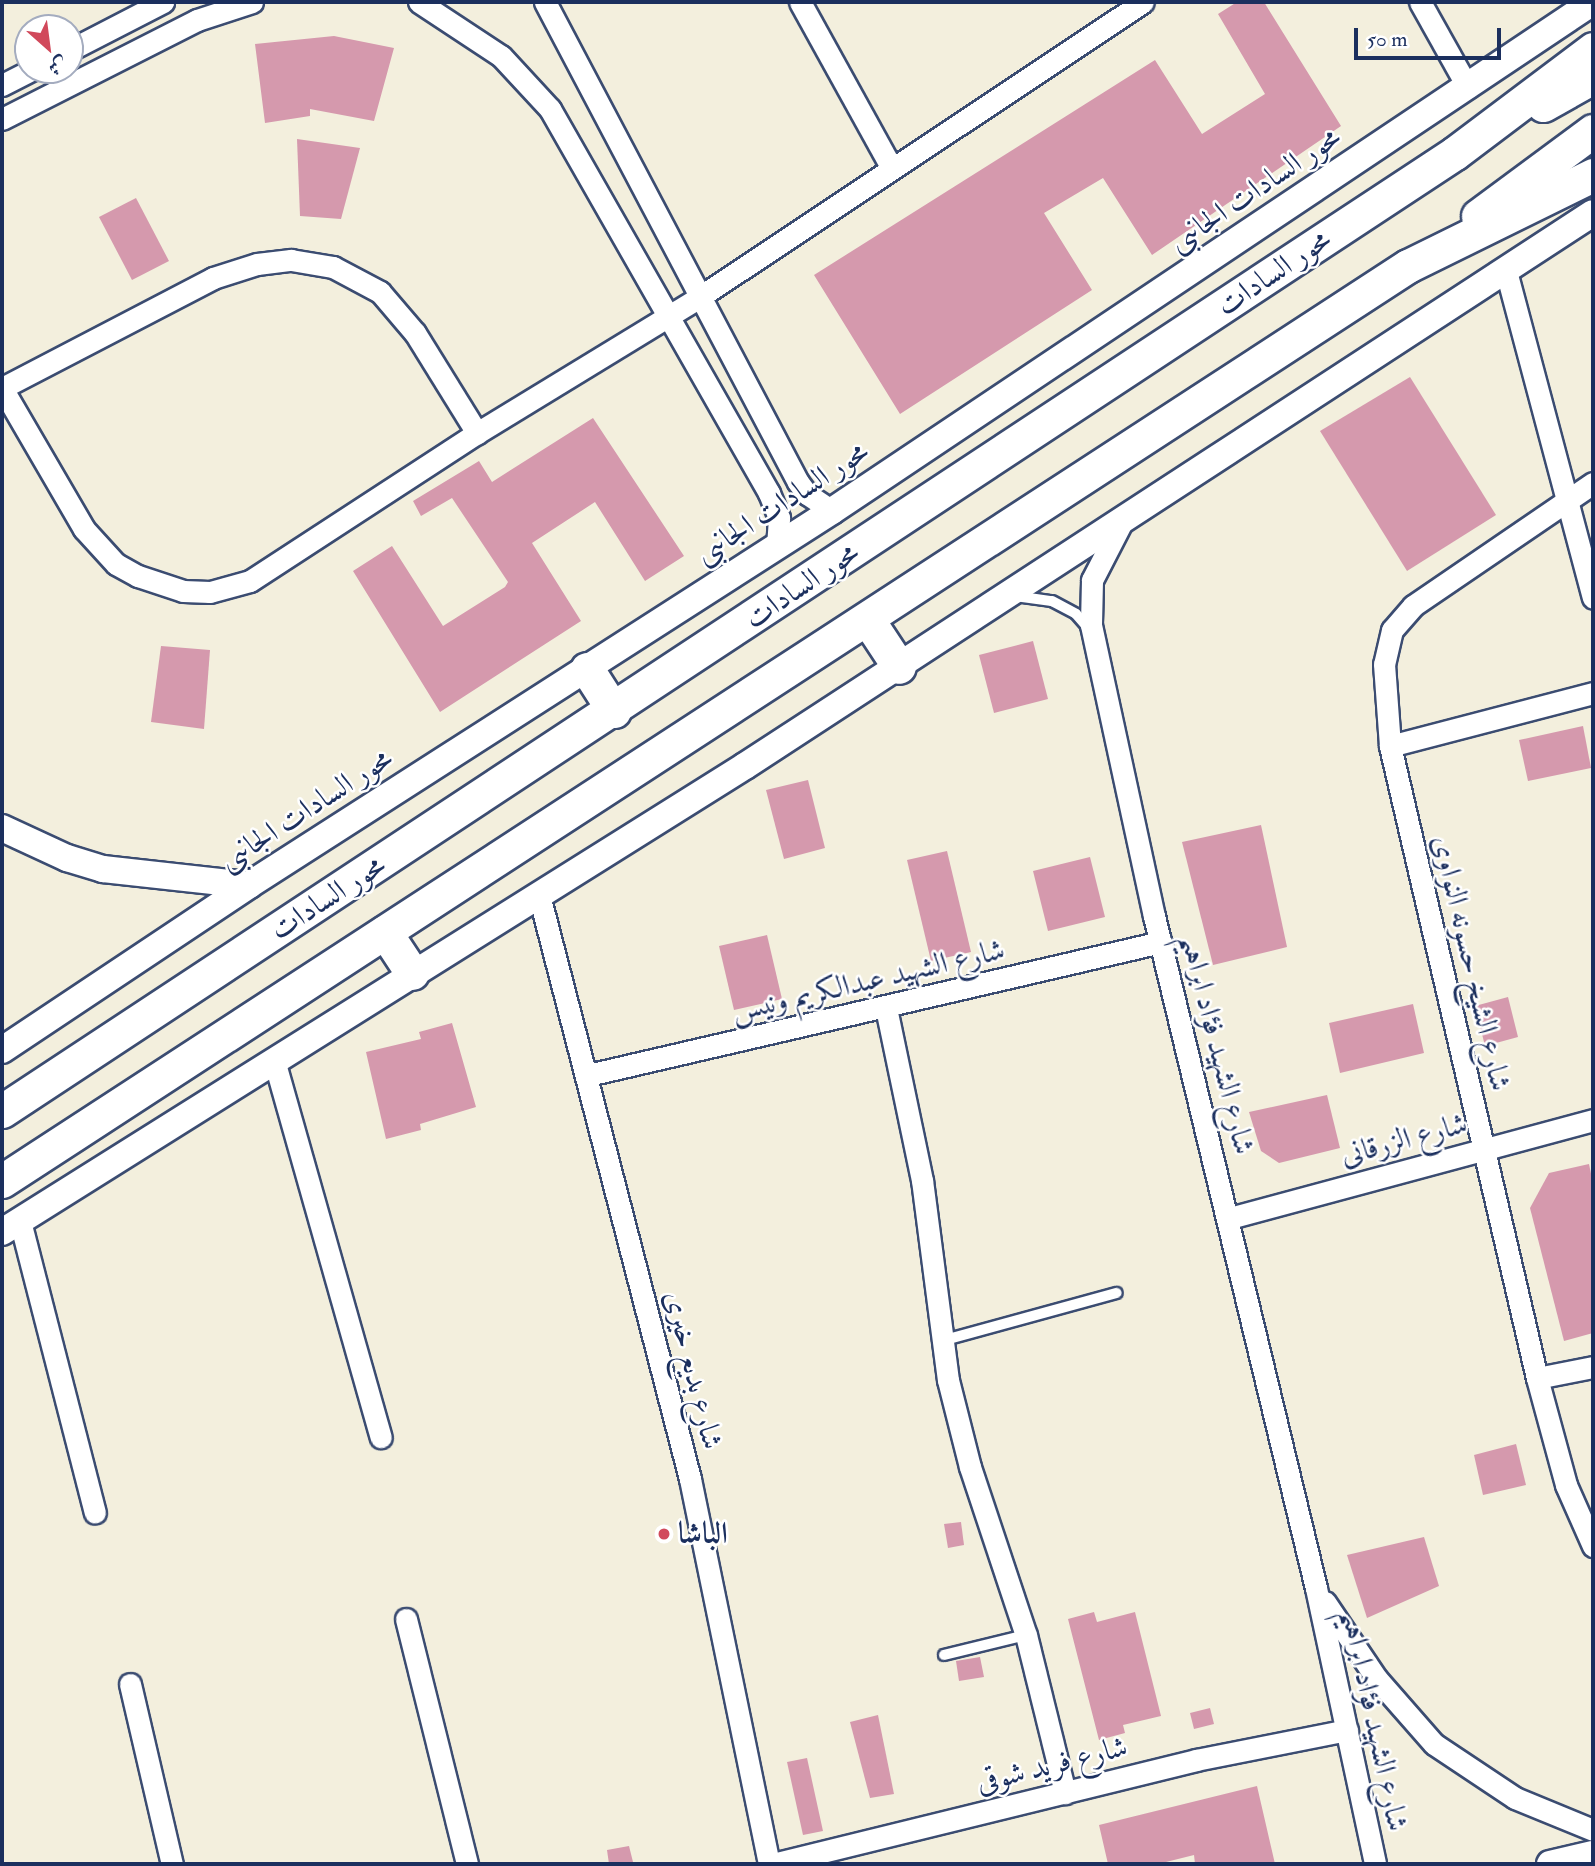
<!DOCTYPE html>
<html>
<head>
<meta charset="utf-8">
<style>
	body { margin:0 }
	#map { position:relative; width:1595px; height:1866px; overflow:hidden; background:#f3efdd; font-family:"IM FELL Double Pica",Amiri,serif }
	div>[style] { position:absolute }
	.building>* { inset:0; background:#d599ad }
	.roads { filter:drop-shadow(2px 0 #3b4c71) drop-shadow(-2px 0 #3b4c71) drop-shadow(0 2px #3b4c71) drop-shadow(0 -2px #3b4c71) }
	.service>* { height:10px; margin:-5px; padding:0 5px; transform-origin:5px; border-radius:5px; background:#fff }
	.minor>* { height:21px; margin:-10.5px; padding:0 10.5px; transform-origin:10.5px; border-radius:10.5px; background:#fff }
	.tertiary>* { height:26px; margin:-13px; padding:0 13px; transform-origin:13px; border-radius:13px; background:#fff }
	.primary>* { height:33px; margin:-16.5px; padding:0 16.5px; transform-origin:16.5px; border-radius:16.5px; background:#fff }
	.dots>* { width:19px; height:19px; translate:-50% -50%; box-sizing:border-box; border:4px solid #fff; border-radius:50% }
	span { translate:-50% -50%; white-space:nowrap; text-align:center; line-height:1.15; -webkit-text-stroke:5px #fff; paint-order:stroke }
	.street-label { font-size:30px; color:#1b2f5e }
	.poi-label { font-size:30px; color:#1b2f5e; font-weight:700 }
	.left { translate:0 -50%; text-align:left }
	.frame { position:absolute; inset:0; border:4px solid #1b2f5e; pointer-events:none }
	.north { position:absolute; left:14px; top:14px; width:70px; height:70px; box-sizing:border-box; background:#fff; border:2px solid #a4acbf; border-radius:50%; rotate:152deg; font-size:19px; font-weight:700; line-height:28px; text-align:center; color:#1b2f5e }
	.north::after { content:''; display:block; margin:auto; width:24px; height:32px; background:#d1495b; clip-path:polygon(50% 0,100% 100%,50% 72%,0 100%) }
	.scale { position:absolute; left:1354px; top:28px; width:147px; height:32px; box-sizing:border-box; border:4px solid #1b2f5e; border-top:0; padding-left:9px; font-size:21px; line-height:24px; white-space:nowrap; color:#1b2f5e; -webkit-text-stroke:5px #fff; paint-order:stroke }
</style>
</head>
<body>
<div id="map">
	<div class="building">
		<i style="clip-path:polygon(1237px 2px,1264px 2px,1341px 126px,1152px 255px,1103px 178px,1044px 213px,1092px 290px,900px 414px,814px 275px,1155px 60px,1202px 134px,1265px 94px,1218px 14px)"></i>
		<i style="clip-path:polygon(334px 36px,394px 48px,374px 121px,310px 109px,310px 116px,265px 123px,255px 44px)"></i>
		<i style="clip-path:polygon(297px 139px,360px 148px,341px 219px,300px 216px)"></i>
		<i style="clip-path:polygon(136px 198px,169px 261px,132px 280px,99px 217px)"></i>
		<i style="clip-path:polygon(1410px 377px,1496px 515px,1407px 571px,1320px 431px)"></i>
		<i style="clip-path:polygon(593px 418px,684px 556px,645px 581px,595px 502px,532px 543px,581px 621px,440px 712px,353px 571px,392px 546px,443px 626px,505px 587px,508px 582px,452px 498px,421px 516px,413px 501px,479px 461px,492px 482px)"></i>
		<i style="clip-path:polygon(1033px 641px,1048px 699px,994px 713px,979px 655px)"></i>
		<i style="clip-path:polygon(161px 646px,210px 650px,204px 729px,151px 722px)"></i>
		<i style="clip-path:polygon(1583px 726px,1591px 768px,1528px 781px,1519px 740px)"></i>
		<i style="clip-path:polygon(808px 780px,825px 848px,784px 859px,766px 790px)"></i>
		<i style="clip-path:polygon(1261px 825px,1287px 947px,1213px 965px,1182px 842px)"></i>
		<i style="clip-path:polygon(947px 851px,971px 952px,931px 961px,907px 860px)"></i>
		<i style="clip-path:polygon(1090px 857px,1105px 917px,1048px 931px,1033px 871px)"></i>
		<i style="clip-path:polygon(767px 935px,782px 999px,734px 1010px,719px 946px)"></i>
		<i style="clip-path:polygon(1508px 997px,1518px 1037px,1485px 1046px,1475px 1006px)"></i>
		<i style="clip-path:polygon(1413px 1004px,1424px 1053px,1340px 1073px,1329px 1023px)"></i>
		<i style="clip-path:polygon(452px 1023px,476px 1107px,420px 1124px,421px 1130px,386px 1139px,366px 1052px,421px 1039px,419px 1032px)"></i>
		<i style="clip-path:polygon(1327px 1095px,1340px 1148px,1279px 1163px,1261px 1151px,1249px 1112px)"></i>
		<i style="clip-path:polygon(1589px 1164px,1593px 1183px,1593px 1333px,1564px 1341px,1530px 1208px,1549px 1173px)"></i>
		<i style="clip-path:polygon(1516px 1444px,1526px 1485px,1483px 1495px,1474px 1455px)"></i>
		<i style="clip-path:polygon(961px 1522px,964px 1545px,948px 1548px,944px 1524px)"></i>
		<i style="clip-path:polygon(1424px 1537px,1439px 1586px,1367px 1618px,1347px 1555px)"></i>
		<i style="clip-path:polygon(1094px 1612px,1097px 1622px,1135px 1612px,1161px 1716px,1123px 1725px,1125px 1733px,1099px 1740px,1068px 1619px)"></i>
		<i style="clip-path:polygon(980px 1657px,984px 1677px,959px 1681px,956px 1661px)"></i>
		<i style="clip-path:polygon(1210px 1708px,1214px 1724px,1194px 1729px,1190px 1713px)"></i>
		<i style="clip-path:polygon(878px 1715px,894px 1794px,870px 1798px,850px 1722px)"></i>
		<i style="clip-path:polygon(807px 1758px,823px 1831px,803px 1835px,787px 1762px)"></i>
		<i style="clip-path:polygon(1257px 1786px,1275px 1864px,1195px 1864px,1194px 1855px,1158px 1864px,1108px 1864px,1099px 1825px)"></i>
		<i style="clip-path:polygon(629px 1846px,633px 1862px,609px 1864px,607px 1850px)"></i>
	</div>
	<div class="roads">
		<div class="service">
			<i style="left:1015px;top:596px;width:37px;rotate:8deg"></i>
			<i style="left:1052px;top:601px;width:27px;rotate:28deg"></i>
			<i style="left:1076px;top:614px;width:20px;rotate:49deg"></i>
			<i style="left:941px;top:1341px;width:182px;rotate:-15.3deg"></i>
			<i style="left:944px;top:1655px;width:84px;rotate:-13.7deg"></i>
		</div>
		<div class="minor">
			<i style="left:419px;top:2px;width:98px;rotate:33.4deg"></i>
			<i style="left:501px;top:56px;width:72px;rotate:47.2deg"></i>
			<i style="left:550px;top:109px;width:442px;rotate:60.3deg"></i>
			<i style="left:769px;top:493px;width:27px;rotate:68deg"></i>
			<i style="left:779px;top:518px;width:29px;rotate:94deg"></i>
			<i style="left:545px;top:2px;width:543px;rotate:62.21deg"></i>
			<i style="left:798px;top:482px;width:15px;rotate:53deg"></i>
			<i style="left:807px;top:494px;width:30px;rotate:34deg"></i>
			<i style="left:800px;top:2px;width:188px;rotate:61.1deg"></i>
			<i style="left:1420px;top:2px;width:98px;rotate:60.8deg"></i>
			<i style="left:70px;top:50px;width:105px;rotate:-27.3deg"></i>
			<i style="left:2px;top:85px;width:33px;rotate:-27deg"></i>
			<i style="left:2px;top:119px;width:219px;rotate:-26.9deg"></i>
			<i style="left:197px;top:20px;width:58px;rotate:-18.1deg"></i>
			<i style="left:1506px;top:271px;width:338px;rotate:75.1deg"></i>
			<i style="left:2px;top:388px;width:163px;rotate:59.8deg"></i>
			<i style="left:84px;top:529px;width:47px;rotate:47.6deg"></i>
			<i style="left:116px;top:564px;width:25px;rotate:29deg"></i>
			<i style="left:138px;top:576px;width:47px;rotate:18.4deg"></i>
			<i style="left:183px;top:591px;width:27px;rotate:2deg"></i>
			<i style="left:210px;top:592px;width:41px;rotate:-15.4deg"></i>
			<i style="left:250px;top:581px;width:271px;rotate:-33.1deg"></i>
			<i style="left:477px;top:433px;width:259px;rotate:-31.4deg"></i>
			<i style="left:698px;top:298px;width:534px;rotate:-33.63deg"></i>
			<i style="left:2px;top:388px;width:238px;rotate:-27.5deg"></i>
			<i style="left:213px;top:278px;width:46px;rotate:-17.7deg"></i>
			<i style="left:257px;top:264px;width:34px;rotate:-7deg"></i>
			<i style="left:291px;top:260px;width:43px;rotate:9.5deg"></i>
			<i style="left:333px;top:267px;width:53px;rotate:28deg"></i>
			<i style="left:380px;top:292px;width:54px;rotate:49.5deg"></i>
			<i style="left:415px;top:333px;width:118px;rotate:58.2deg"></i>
			<i style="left:1593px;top:483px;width:218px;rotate:145.7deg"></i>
			<i style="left:1413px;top:606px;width:32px;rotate:131deg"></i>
			<i style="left:1392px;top:630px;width:35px;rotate:103deg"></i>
			<i style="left:1384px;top:664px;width:82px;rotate:85.8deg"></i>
			<i style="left:1390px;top:746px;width:649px;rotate:76.91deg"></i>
			<i style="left:1537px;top:1378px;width:111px;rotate:74.8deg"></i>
			<i style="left:1566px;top:1485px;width:67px;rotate:66.1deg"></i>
			<i style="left:1123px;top:520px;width:68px;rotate:117.3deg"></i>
			<i style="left:1092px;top:580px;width:45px;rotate:91.3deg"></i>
			<i style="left:1091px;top:625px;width:298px;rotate:77.8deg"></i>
			<i style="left:1154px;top:916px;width:691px;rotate:76.45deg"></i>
			<i style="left:1316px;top:1588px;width:282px;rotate:77.9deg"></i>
			<i style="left:1390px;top:746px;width:210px;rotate:-14.6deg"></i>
			<i style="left:539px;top:895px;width:603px;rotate:75.5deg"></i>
			<i style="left:690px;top:1479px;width:393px;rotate:78.4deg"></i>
			<i style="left:886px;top:1008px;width:176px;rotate:78.2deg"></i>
			<i style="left:922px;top:1180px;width:202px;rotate:82.6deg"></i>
			<i style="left:948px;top:1380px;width:90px;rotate:75.8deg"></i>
			<i style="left:970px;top:1467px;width:177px;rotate:71.6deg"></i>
			<i style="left:1026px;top:1635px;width:163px;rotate:76.1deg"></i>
			<i style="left:274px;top:1060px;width:392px;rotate:74.2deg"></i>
			<i style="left:588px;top:1075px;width:588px;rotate:-13.07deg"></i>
			<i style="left:1230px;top:1218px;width:376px;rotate:-15.1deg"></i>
			<i style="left:20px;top:1221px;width:301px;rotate:75.6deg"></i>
			<i style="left:1537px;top:1378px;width:57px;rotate:-11.1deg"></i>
			<i style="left:1325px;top:1602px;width:93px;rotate:56deg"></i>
			<i style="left:1377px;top:1679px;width:86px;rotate:48.8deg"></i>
			<i style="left:1434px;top:1744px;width:97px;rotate:33.7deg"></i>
			<i style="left:1515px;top:1798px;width:84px;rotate:22.3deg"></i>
			<i style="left:406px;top:1619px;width:252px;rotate:76deg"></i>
			<i style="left:130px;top:1684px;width:185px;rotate:76.9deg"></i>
			<i style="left:773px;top:1864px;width:436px;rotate:-13.8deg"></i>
			<i style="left:1196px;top:1760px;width:154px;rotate:-11.2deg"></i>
		</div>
		<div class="tertiary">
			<i style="left:2px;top:828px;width:72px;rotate:24.8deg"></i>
			<i style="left:67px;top:858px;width:38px;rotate:17deg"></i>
			<i style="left:103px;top:869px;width:147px;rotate:6.3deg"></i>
			<i style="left:2px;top:1050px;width:297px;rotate:-33.7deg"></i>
			<i style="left:249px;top:885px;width:693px;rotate:-32.68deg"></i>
			<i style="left:832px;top:511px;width:916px;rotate:-33.78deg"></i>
			<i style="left:2px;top:1232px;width:877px;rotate:-32.1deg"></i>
			<i style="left:745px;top:766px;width:1012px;rotate:-33.11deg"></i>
			<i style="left:1550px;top:1864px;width:44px;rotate:-13.1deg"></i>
		</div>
		<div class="primary">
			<i style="left:1543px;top:105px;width:57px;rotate:-29.2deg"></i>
			<i style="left:1478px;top:216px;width:143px;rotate:-36.5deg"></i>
			<i style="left:868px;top:620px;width:56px;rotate:56.6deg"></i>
			<i style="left:587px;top:669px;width:50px;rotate:57.3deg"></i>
			<i style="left:385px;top:932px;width:49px;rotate:56.6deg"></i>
			<i style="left:2px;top:1111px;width:1740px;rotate:-33.4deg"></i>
			<i style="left:1455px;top:153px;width:173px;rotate:-37deg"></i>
			<i style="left:2px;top:1181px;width:1678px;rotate:-33.06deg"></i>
			<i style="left:1408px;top:266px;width:206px;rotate:-26.2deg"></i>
		</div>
	</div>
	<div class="dots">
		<i style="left:664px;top:1534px;background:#d1495b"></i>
	</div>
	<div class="street-label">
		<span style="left:1255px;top:190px;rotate:-34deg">محور السادات الجانبى</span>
		<span style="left:1274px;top:273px;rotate:-34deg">محور السادات</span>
		<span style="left:782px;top:503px;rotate:-33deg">محور السادات الجانبى</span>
		<span style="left:802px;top:586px;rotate:-34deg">محور السادات</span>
		<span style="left:306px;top:810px;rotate:-33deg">محور السادات الجانبى</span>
		<span style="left:328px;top:898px;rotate:-33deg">محور السادات</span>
		<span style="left:1471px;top:963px;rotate:77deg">شارع الشيخ حسونه النواوى</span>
		<span style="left:868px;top:981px;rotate:-13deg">شارع الشهيد عبدالكريم ونيس</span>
		<span style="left:1217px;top:1044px;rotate:76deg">شارع الشهيد فؤاد ابراهيم</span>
		<span style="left:1404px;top:1140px;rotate:-15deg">شارع الزرقانى</span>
		<span style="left:693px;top:1370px;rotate:76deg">شارع بديع خيرى</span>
		<span style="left:1374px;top:1720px;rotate:78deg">شارع الشهيد فؤاد ابراهيم</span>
		<span style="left:1052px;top:1765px;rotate:-14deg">شارع فريد شوقى</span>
	</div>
	<div class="poi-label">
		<span class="left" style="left:678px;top:1534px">الباشا</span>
	</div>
	<div class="frame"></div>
	<div class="north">ش</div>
	<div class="scale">50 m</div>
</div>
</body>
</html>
